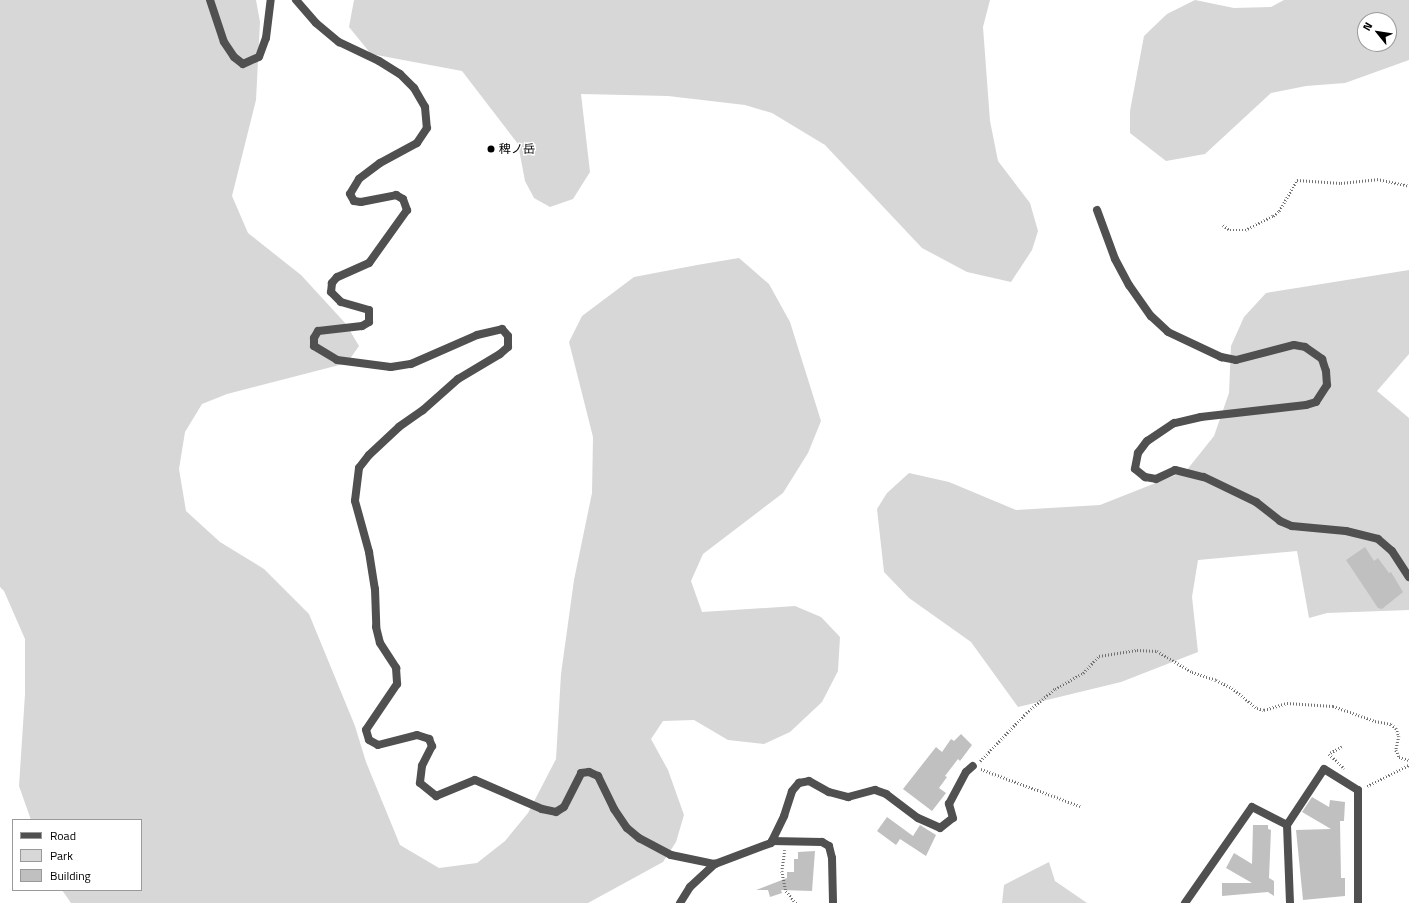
<!DOCTYPE html>
<html>
<head>
<meta charset="utf-8">
<style>
	body { margin:0 }
	#map { position:relative; width:1409px; height:903px; overflow:hidden; background:#fff; font-family:"Titillium Web","Noto Sans JP",sans-serif }
	div>[style] { position:absolute }
	.green>* { inset:0; background:#d7d7d7 }
	.building>* { inset:0; background:#c0c0c0 }
	.path>* { height:2.5px; margin-top:-1.25px; transform-origin:0; background:repeating-linear-gradient(90deg,#727272 0 1px,transparent 0 3px) }
	.minor>* { height:8px; margin:-4px; padding:0 4px; transform-origin:4px; border-radius:4px; background:#505050 }
	.tertiary>* { height:8px; margin:-4px; padding:0 4px; transform-origin:4px; border-radius:4px; background:#505050 }
	.dots>* { width:11px; height:11px; translate:-50% -50%; box-sizing:border-box; border:2px solid #fff; border-radius:50% }
	span { translate:-50% -50%; white-space:nowrap; text-align:center; line-height:1.15; -webkit-text-stroke:3px #fff; paint-order:stroke }
	.poi-label { font-size:12px; color:#000 }
	.left { translate:0 -50%; text-align:left }
	.legend { position:absolute; left:12px; top:819px; width:130px; height:72px; box-sizing:border-box; background:#fff; border:1px solid #999; margin:0; padding:5px 7px; list-style:none; font-size:12px; color:#000 }
	.legend li { display:flex; align-items:center; gap:8px; height:20px }
	.legend b { width:20px; border:1px solid #999 }
	.north { position:absolute; left:1357px; top:12px; width:40px; height:40px; box-sizing:border-box; background:#fff; border:1px solid #999; border-radius:50%; rotate:300deg; font-size:11px; font-weight:700; line-height:16px; text-align:center; color:#000 }
	.north::after { content:''; display:block; margin:auto; width:14px; height:18px; background:#000; clip-path:polygon(50% 0,100% 100%,50% 72%,0 100%) }
</style>
</head>
<body>
<div id="map">
	<div class="green">
		<i style="clip-path:polygon(0 0,256px 0,260px 22px,256px 100px,232px 196px,248px 233px,301px 275px,346px 324px,359px 346px,347px 363px,227px 394px,202px 404px,185px 432px,179px 469px,186px 511px,220px 542px,264px 569px,309px 614px,355px 726px,366px 762px,400px 845px,439px 868px,477px 863px,505px 841px,528px 813px,556px 759px,561px 674px,574px 580px,592px 493px,593px 437px,569px 342px,582px 316px,634px 277px,697px 265px,739px 258px,769px 284px,790px 322px,821px 421px,808px 453px,783px 493px,703px 554px,691px 581px,702px 612px,795px 606px,821px 617px,840px 637px,838px 671px,822px 702px,790px 732px,764px 744px,728px 740px,694px 720px,663px 721px,651px 739px,668px 770px,684px 815px,676px 842px,663px 862px,588px 903px,71px 903px,62px 890px,141px 890px,141px 820px,31px 820px,19px 786px,25px 694px,25px 639px,4px 591px,0 587px)"></i>
		<i style="clip-path:polygon(354px 0,990px 0,983px 27px,990px 121px,998px 161px,1030px 203px,1038px 231px,1032px 250px,1011px 282px,967px 272px,922px 248px,825px 145px,772px 113px,745px 105px,668px 96px,581px 94px,590px 172px,573px 199px,550px 207px,534px 198px,525px 181px,518px 144px,462px 71px,371px 54px,349px 27px)"></i>
		<i style="clip-path:polygon(evenodd,1195px 0,1234px 8px,1271px 7px,1284px 0,1409px 0,1409px 60px,1345px 83px,1306px 86px,1271px 93px,1205px 154px,1166px 161px,1130px 133px,1130px 111px,1144px 36px,1167px 14px,1195px 0,1365px 20px,1389px 20px,1389px 44px,1365px 44px,1365px 20px)"></i>
		<i style="clip-path:polygon(1409px 270px,1409px 354px,1377px 391px,1409px 418px,1409px 610px,1327px 613px,1309px 618px,1297px 551px,1198px 560px,1192px 597px,1198px 652px,1121px 682px,1018px 707px,971px 642px,909px 598px,884px 572px,877px 509px,887px 493px,909px 473px,949px 482px,1016px 510px,1100px 505px,1186px 471px,1214px 436px,1229px 393px,1231px 346px,1244px 317px,1266px 293px)"></i>
		<i style="clip-path:polygon(1049px 862px,1055px 881px,1087px 903px,1002px 903px,1004px 885px)"></i>
	</div>
	<div class="building">
		<i style="clip-path:polygon(1365px 547px,1374px 561px,1378px 558px,1389px 573px,1391px 572px,1403px 592px,1382px 609px,1378px 608px,1346px 560px)"></i>
		<i style="clip-path:polygon(961px 734px,972px 745px,960px 761px,958px 759px,945px 776px,947px 777px,939px 788px,946px 793px,932px 811px,903px 789px,936px 747px,942px 752px,951px 739px,954px 741px)"></i>
		<i style="clip-path:polygon(1312px 797px,1329px 807px,1330px 800px,1345px 802px,1344px 821px,1340px 821px,1341px 878px,1345px 878px,1345px 896px,1303px 900px,1296px 830px,1331px 829px,1302px 812px)"></i>
		<i style="clip-path:polygon(887px 817px,913px 836px,920px 825px,936px 835px,926px 856px,900px 839px,896px 845px,877px 831px)"></i>
		<i style="clip-path:polygon(1253px 825px,1268px 825px,1268px 829px,1271px 830px,1269px 878px,1274px 881px,1274px 896px,1268px 892px,1222px 896px,1222px 883px,1252px 883px,1226px 868px,1234px 853px,1252px 864px)"></i>
		<i style="clip-path:polygon(815px 851px,812px 891px,781px 890px,782px 893px,770px 897px,768px 890px,756px 890px,787px 878px,787px 872px,794px 872px,794px 859px,798px 859px,798px 852px)"></i>
	</div>
	<div class="path">
		<i style="left:1223px;top:225px;width:9px;rotate:36deg"></i>
		<i style="left:1230px;top:230px;width:15px"></i>
		<i style="left:1245px;top:230px;width:31px;rotate:-27deg"></i>
		<i style="left:1273px;top:216px;width:8px;rotate:-40deg"></i>
		<i style="left:1279px;top:211px;width:36px;rotate:-60deg"></i>
		<i style="left:1297px;top:180px;width:44px;rotate:3.9deg"></i>
		<i style="left:1341px;top:183px;width:36px;rotate:-6deg"></i>
		<i style="left:1377px;top:179px;width:33px;rotate:12deg"></i>
		<i style="left:1342px;top:747px;width:15px;rotate:152deg"></i>
		<i style="left:1329px;top:754px;width:21px;rotate:43deg"></i>
		<i style="left:980px;top:761px;width:66px;rotate:-46.2deg"></i>
		<i style="left:1026px;top:713px;width:38px;rotate:-40deg"></i>
		<i style="left:1055px;top:689px;width:32px;rotate:-30deg"></i>
		<i style="left:1083px;top:673px;width:23px;rotate:-47deg"></i>
		<i style="left:1099px;top:656px;width:38px;rotate:-9deg"></i>
		<i style="left:1137px;top:650px;width:20px;rotate:3deg"></i>
		<i style="left:1157px;top:651px;width:41px;rotate:31deg"></i>
		<i style="left:1192px;top:672px;width:25px;rotate:18deg"></i>
		<i style="left:1216px;top:680px;width:18px;rotate:27deg"></i>
		<i style="left:1232px;top:688px;width:32px;rotate:39deg"></i>
		<i style="left:1257px;top:708px;width:7px;rotate:16deg"></i>
		<i style="left:1264px;top:710px;width:24px;rotate:-17deg"></i>
		<i style="left:1287px;top:703px;width:46px;rotate:3.7deg"></i>
		<i style="left:1333px;top:706px;width:45px;rotate:19.7deg"></i>
		<i style="left:1375px;top:721px;width:16px;rotate:11deg"></i>
		<i style="left:1391px;top:724px;width:6px;rotate:39deg"></i>
		<i style="left:1396px;top:728px;width:9px;rotate:69deg"></i>
		<i style="left:1399px;top:736px;width:14px;rotate:102deg"></i>
		<i style="left:1396px;top:750px;width:8px;rotate:67deg"></i>
		<i style="left:1399px;top:757px;width:10px;rotate:17deg"></i>
		<i style="left:981px;top:769px;width:106px;rotate:20.5deg"></i>
		<i style="left:1367px;top:786px;width:47px;rotate:-26.6deg"></i>
		<i style="left:785px;top:850px;width:21px;rotate:98deg"></i>
		<i style="left:782px;top:871px;width:20px;rotate:79deg"></i>
		<i style="left:786px;top:891px;width:16px;rotate:50deg"></i>
	</div>
	<div class="minor">
		<i style="left:210px;top:0;width:44px;rotate:71.6deg"></i>
		<i style="left:224px;top:42px;width:18px;rotate:56deg"></i>
		<i style="left:234px;top:57px;width:11px;rotate:38deg"></i>
		<i style="left:243px;top:64px;width:17px;rotate:-24deg"></i>
		<i style="left:259px;top:57px;width:20px;rotate:-70deg"></i>
		<i style="left:266px;top:38px;width:38px;rotate:-83deg"></i>
		<i style="left:296px;top:0;width:30px;rotate:49deg"></i>
		<i style="left:316px;top:23px;width:30px;rotate:40deg"></i>
		<i style="left:339px;top:42px;width:44px;rotate:25.4deg"></i>
		<i style="left:379px;top:61px;width:25px;rotate:32deg"></i>
		<i style="left:400px;top:74px;width:20px;rotate:45deg"></i>
		<i style="left:414px;top:88px;width:22px;rotate:60deg"></i>
		<i style="left:425px;top:107px;width:21px;rotate:85deg"></i>
		<i style="left:427px;top:128px;width:18px;rotate:124deg"></i>
		<i style="left:417px;top:143px;width:42px;rotate:151.6deg"></i>
		<i style="left:380px;top:163px;width:26px;rotate:143deg"></i>
		<i style="left:359px;top:179px;width:17px;rotate:121deg"></i>
		<i style="left:350px;top:194px;width:8px;rotate:60deg"></i>
		<i style="left:354px;top:201px;width:7px;rotate:8deg"></i>
		<i style="left:361px;top:202px;width:36px;rotate:-11deg"></i>
		<i style="left:396px;top:195px;width:8px;rotate:30deg"></i>
		<i style="left:403px;top:199px;width:12px;rotate:70deg"></i>
		<i style="left:407px;top:210px;width:65px;rotate:125.6deg"></i>
		<i style="left:369px;top:263px;width:35px;rotate:156deg"></i>
		<i style="left:337px;top:277px;width:8px;rotate:130deg"></i>
		<i style="left:332px;top:283px;width:9px;rotate:96deg"></i>
		<i style="left:331px;top:292px;width:14px;rotate:45deg"></i>
		<i style="left:341px;top:302px;width:29px;rotate:16deg"></i>
		<i style="left:369px;top:310px;width:12px;rotate:90deg"></i>
		<i style="left:369px;top:322px;width:8px;rotate:150deg"></i>
		<i style="left:362px;top:326px;width:44px;rotate:173.5deg"></i>
		<i style="left:318px;top:331px;width:8px;rotate:120deg"></i>
		<i style="left:314px;top:338px;width:8px;rotate:90deg"></i>
		<i style="left:314px;top:346px;width:27px;rotate:31deg"></i>
		<i style="left:337px;top:360px;width:54px;rotate:7.4deg"></i>
		<i style="left:391px;top:367px;width:20px;rotate:-9deg"></i>
		<i style="left:411px;top:364px;width:72px;rotate:-23.7deg"></i>
		<i style="left:477px;top:335px;width:26px;rotate:-13deg"></i>
		<i style="left:502px;top:329px;width:9px;rotate:49deg"></i>
		<i style="left:508px;top:336px;width:11px;rotate:90deg"></i>
		<i style="left:508px;top:347px;width:11px;rotate:139deg"></i>
		<i style="left:500px;top:354px;width:49px;rotate:149.2deg"></i>
		<i style="left:458px;top:379px;width:47px;rotate:138.5deg"></i>
		<i style="left:423px;top:410px;width:29px;rotate:145deg"></i>
		<i style="left:399px;top:427px;width:41px;rotate:137deg"></i>
		<i style="left:369px;top:455px;width:16px;rotate:128deg"></i>
		<i style="left:359px;top:468px;width:33px;rotate:97deg"></i>
		<i style="left:355px;top:501px;width:53px;rotate:74.6deg"></i>
		<i style="left:369px;top:552px;width:37px;rotate:81deg"></i>
		<i style="left:375px;top:589px;width:38px;rotate:88deg"></i>
		<i style="left:376px;top:627px;width:16px;rotate:76deg"></i>
		<i style="left:380px;top:643px;width:30px;rotate:57deg"></i>
		<i style="left:396px;top:668px;width:16px;rotate:86deg"></i>
		<i style="left:397px;top:684px;width:55px;rotate:124deg"></i>
		<i style="left:366px;top:730px;width:10px;rotate:73deg"></i>
		<i style="left:369px;top:740px;width:10px;rotate:29deg"></i>
		<i style="left:378px;top:745px;width:40px;rotate:-14.4deg"></i>
		<i style="left:417px;top:735px;width:13px;rotate:18deg"></i>
		<i style="left:429px;top:739px;width:8px;rotate:67deg"></i>
		<i style="left:432px;top:746px;width:22px;rotate:117deg"></i>
		<i style="left:422px;top:766px;width:17px;rotate:97deg"></i>
		<i style="left:420px;top:783px;width:21px;rotate:39deg"></i>
		<i style="left:436px;top:796px;width:42px;rotate:-22.3deg"></i>
		<i style="left:475px;top:780px;width:73px;rotate:23.4deg"></i>
		<i style="left:542px;top:809px;width:14px;rotate:12deg"></i>
		<i style="left:556px;top:812px;width:9px;rotate:-32deg"></i>
		<i style="left:564px;top:807px;width:38px;rotate:-63deg"></i>
		<i style="left:581px;top:773px;width:8px;rotate:-7deg"></i>
		<i style="left:589px;top:772px;width:10px;rotate:24deg"></i>
		<i style="left:598px;top:776px;width:37px;rotate:64deg"></i>
		<i style="left:614px;top:809px;width:23px;rotate:56deg"></i>
		<i style="left:627px;top:828px;width:16px;rotate:40deg"></i>
		<i style="left:639px;top:838px;width:36px;rotate:28deg"></i>
		<i style="left:671px;top:855px;width:45px;rotate:11.6deg"></i>
		<i style="left:1097px;top:210px;width:52px;rotate:69.8deg"></i>
		<i style="left:1115px;top:259px;width:30px;rotate:62deg"></i>
		<i style="left:1129px;top:285px;width:38px;rotate:55deg"></i>
		<i style="left:1151px;top:316px;width:23px;rotate:43deg"></i>
		<i style="left:1168px;top:332px;width:59px;rotate:25.3deg"></i>
		<i style="left:1221px;top:357px;width:15px;rotate:11deg"></i>
		<i style="left:1236px;top:360px;width:60px;rotate:-14.5deg"></i>
		<i style="left:1294px;top:345px;width:11px;rotate:10deg"></i>
		<i style="left:1305px;top:347px;width:21px;rotate:35deg"></i>
		<i style="left:1322px;top:359px;width:13px;rotate:72deg"></i>
		<i style="left:1326px;top:371px;width:14px;rotate:86deg"></i>
		<i style="left:1327px;top:385px;width:20px;rotate:123deg"></i>
		<i style="left:1316px;top:402px;width:10px;rotate:163deg"></i>
		<i style="left:1306px;top:405px;width:106px;rotate:173.5deg"></i>
		<i style="left:1201px;top:417px;width:28px;rotate:167deg"></i>
		<i style="left:1174px;top:423px;width:32px;rotate:146deg"></i>
		<i style="left:1147px;top:441px;width:15px;rotate:127deg"></i>
		<i style="left:1138px;top:453px;width:16px;rotate:101deg"></i>
		<i style="left:1135px;top:469px;width:13px;rotate:39deg"></i>
		<i style="left:1145px;top:477px;width:11px;rotate:10deg"></i>
		<i style="left:1156px;top:479px;width:21px;rotate:-25deg"></i>
		<i style="left:1175px;top:470px;width:30px;rotate:14deg"></i>
		<i style="left:1204px;top:477px;width:58px;rotate:25.7deg"></i>
		<i style="left:1256px;top:502px;width:31px;rotate:38deg"></i>
		<i style="left:1280px;top:521px;width:13px;rotate:23deg"></i>
		<i style="left:1292px;top:526px;width:54px;rotate:5.3deg"></i>
		<i style="left:1346px;top:531px;width:33px;rotate:14deg"></i>
		<i style="left:1378px;top:539px;width:18px;rotate:41deg"></i>
		<i style="left:1392px;top:551px;width:31px;rotate:57deg"></i>
		<i style="left:1252px;top:807px;width:39px;rotate:27deg"></i>
		<i style="left:772px;top:841px;width:50px;rotate:1.1deg"></i>
		<i style="left:822px;top:842px;width:8px;rotate:30deg"></i>
		<i style="left:829px;top:846px;width:12px;rotate:76deg"></i>
		<i style="left:832px;top:858px;width:45px;rotate:88.7deg"></i>
		<i style="left:680px;top:903px;width:19px;rotate:-58deg"></i>
		<i style="left:690px;top:887px;width:34px;rotate:-43deg"></i>
		<i style="left:715px;top:864px;width:60px;rotate:-20.6deg"></i>
		<i style="left:771px;top:843px;width:30px;rotate:-64deg"></i>
		<i style="left:784px;top:816px;width:26px;rotate:-72deg"></i>
		<i style="left:792px;top:791px;width:11px;rotate:-49deg"></i>
		<i style="left:799px;top:783px;width:10px;rotate:-11deg"></i>
		<i style="left:809px;top:781px;width:23px;rotate:29deg"></i>
		<i style="left:829px;top:792px;width:20px;rotate:15deg"></i>
		<i style="left:848px;top:797px;width:28px;rotate:-15deg"></i>
		<i style="left:875px;top:790px;width:12px;rotate:20deg"></i>
		<i style="left:886px;top:794px;width:40px;rotate:37deg"></i>
		<i style="left:918px;top:818px;width:24px;rotate:24deg"></i>
		<i style="left:940px;top:828px;width:16px;rotate:-38deg"></i>
		<i style="left:953px;top:818px;width:15px;rotate:-106deg"></i>
		<i style="left:949px;top:804px;width:36px;rotate:-62deg"></i>
		<i style="left:966px;top:772px;width:9px;rotate:-41deg"></i>
		<i style="left:1290px;top:903px;width:78px;rotate:-92.2deg"></i>
		<i style="left:1287px;top:825px;width:67px;rotate:-56.5deg"></i>
		<i style="left:1324px;top:769px;width:40px;rotate:32deg"></i>
		<i style="left:1358px;top:790px;width:113px;rotate:90deg"></i>
	</div>
	<div class="tertiary">
		<i style="left:1185px;top:903px;width:117px;rotate:-55.1deg"></i>
	</div>
	<div class="dots">
		<i style="left:491px;top:149px;background:#000"></i>
	</div>
	<div class="poi-label">
		<span class="left" style="left:499px;top:149px">稗ノ岳</span>
	</div>
	<ul class="legend">
	<li><b style="height:5px;background:#505050"></b>Road</li>
	<li><b style="height:11px;background:#d7d7d7"></b>Park</li>
	<li><b style="height:11px;background:#c0c0c0"></b>Building</li>
	</ul>
	<div class="north">N</div>
</div>
</body>
</html>
